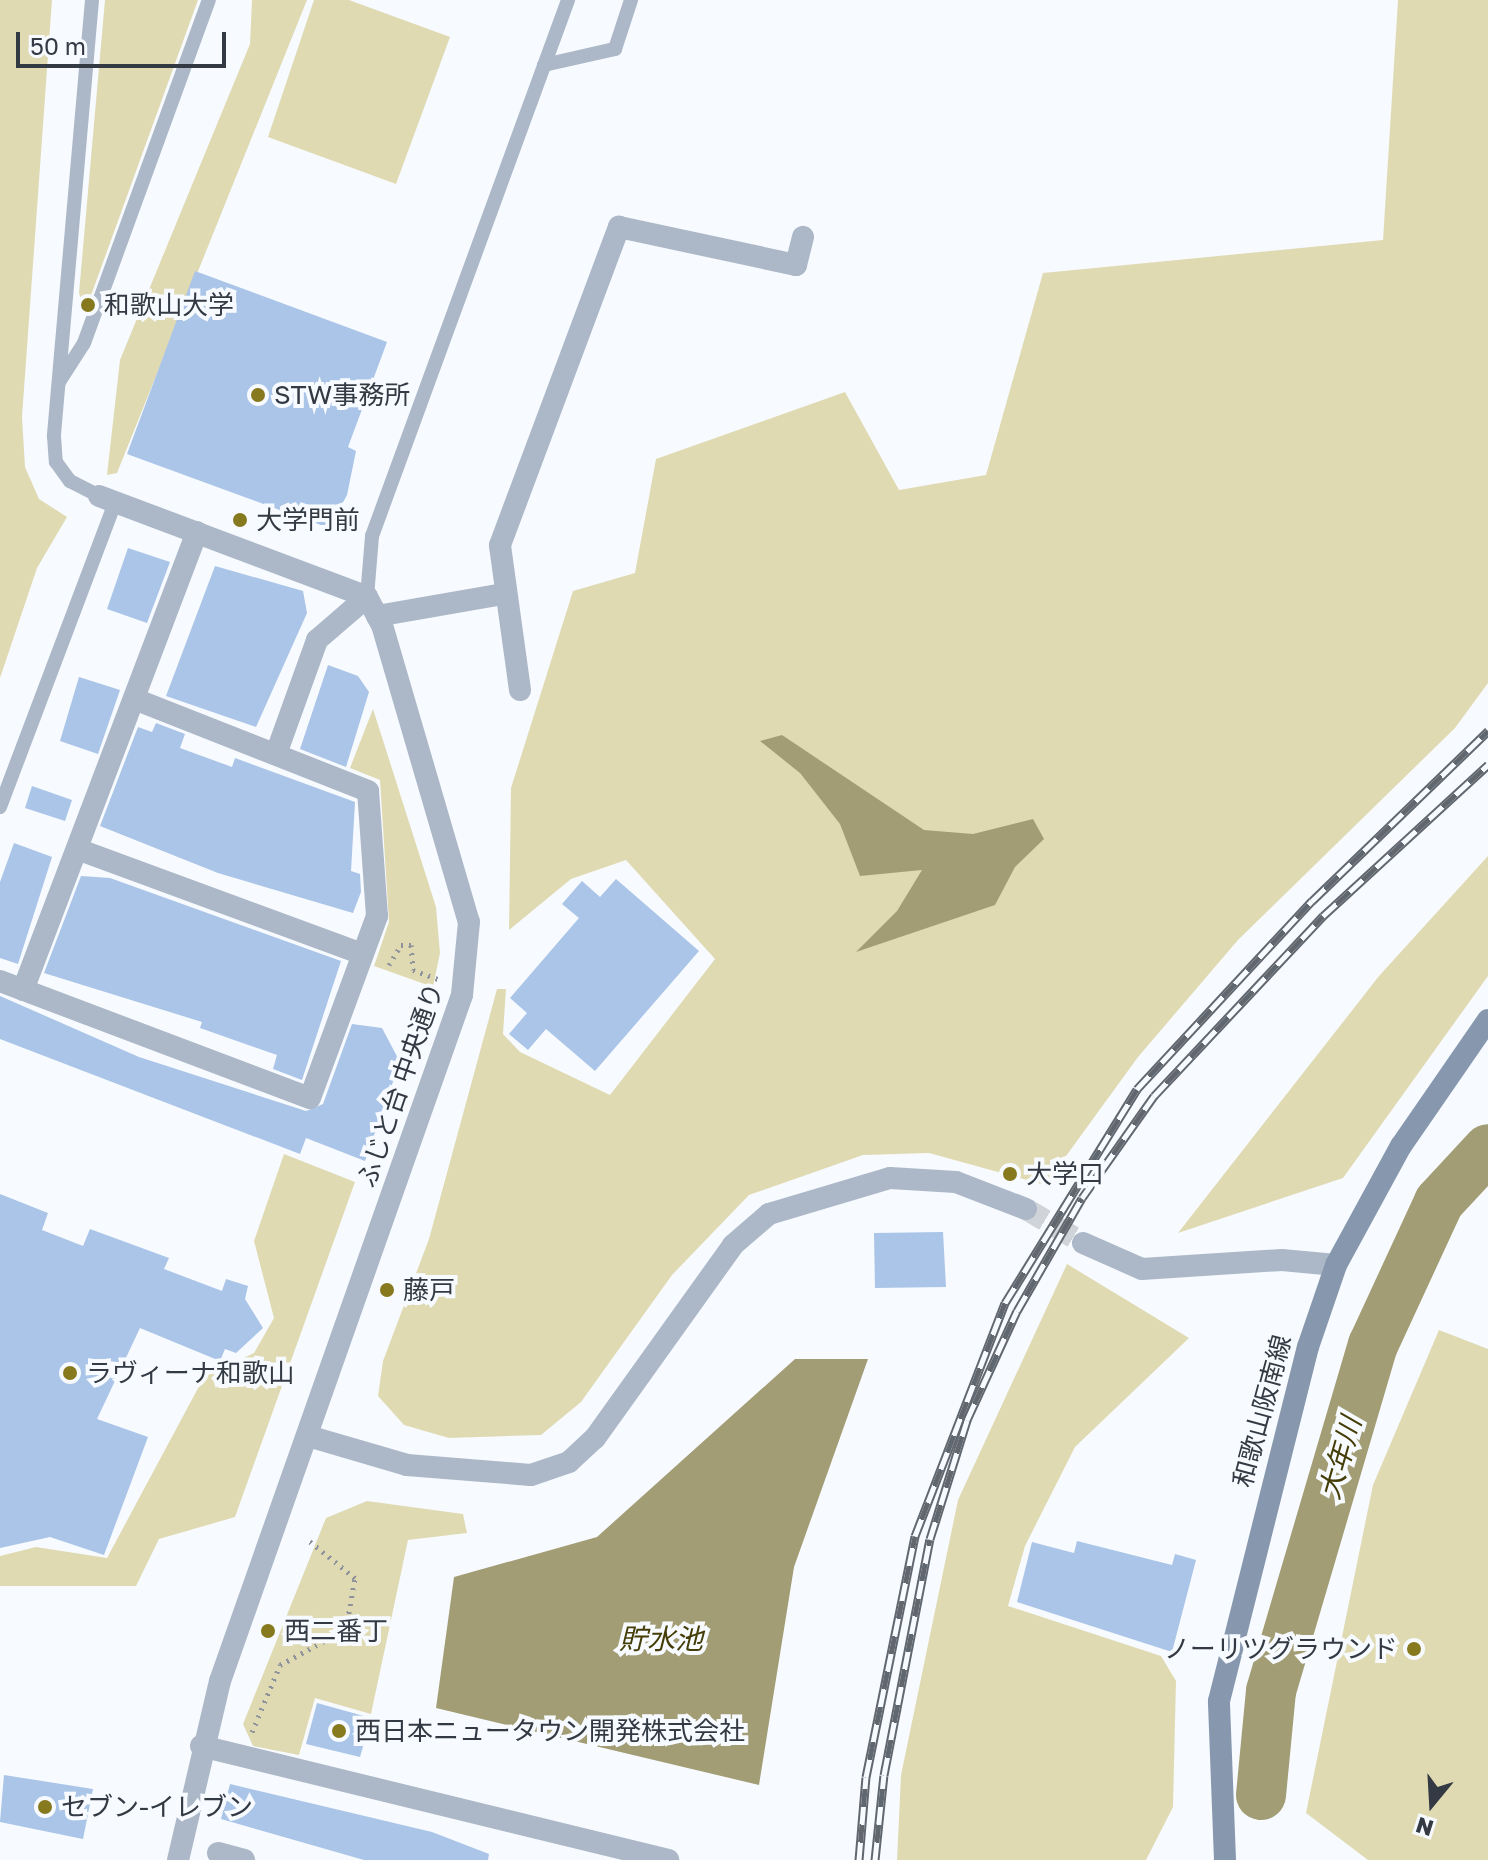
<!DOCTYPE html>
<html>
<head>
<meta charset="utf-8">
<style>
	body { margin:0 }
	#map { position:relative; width:1488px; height:1860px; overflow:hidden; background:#f7faff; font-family:"Golos Text","Noto Sans JP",sans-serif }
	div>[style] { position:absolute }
	.green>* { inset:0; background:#e0dab3 }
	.water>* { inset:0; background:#a39d75 }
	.river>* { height:50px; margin:-25px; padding:0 25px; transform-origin:25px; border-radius:25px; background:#a39d75 }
	.building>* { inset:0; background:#aac5e7 }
	.tertiary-tunnel>* { height:22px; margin-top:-11px; transform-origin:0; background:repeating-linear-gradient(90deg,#d0d4d9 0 22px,transparent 0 33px) }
	.path>* { height:5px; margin-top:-2.5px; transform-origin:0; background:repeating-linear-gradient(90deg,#8e939b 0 2px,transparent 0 8px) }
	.service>* { height:14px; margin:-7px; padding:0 7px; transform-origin:7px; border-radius:7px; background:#acb8c7 }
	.minor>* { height:22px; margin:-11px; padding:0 11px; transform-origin:11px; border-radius:11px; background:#acb8c7 }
	.tertiary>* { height:22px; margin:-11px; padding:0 11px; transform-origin:11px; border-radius:11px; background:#acb8c7 }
	.secondary>* { height:22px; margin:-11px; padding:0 11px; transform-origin:11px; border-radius:11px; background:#8798ae }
	.rail>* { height:9px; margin-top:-4.5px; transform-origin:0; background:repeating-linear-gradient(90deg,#f7faff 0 18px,#61676f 0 36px); box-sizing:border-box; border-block:2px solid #61676f }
	.dots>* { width:22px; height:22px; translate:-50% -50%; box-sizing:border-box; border:4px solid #f7faff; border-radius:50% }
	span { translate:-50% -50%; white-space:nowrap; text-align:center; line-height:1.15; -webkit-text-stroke:8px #f7faff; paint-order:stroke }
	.poi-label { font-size:26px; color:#333a43 }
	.left { translate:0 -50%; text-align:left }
	.right { translate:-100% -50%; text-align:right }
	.street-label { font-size:26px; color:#333a43 }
	.water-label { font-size:28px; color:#443d07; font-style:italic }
	.north { position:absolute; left:1392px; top:1764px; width:80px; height:80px; -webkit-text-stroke:6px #f7faff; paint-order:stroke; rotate:198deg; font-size:22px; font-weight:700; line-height:32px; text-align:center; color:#333a43 }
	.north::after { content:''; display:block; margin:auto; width:28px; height:36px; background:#333a43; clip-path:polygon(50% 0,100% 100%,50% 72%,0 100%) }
	.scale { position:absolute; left:16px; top:32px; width:210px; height:36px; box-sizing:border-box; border:4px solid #333a43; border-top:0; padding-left:10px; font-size:24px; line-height:28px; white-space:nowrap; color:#333a43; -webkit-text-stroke:6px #f7faff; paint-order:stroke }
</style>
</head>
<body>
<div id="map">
	<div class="green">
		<i style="clip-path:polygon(0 0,52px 0,22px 417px,25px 467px,39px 499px,67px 517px,37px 568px,0 678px)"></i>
		<i style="clip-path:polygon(105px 0,198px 0,85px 312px,79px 293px)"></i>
		<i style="clip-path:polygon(252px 0,307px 0,117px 473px,107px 475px,120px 360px,250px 44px)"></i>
		<i style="clip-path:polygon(314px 0,349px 0,450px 37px,396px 184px,268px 137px)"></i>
		<i style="clip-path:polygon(1398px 0,1488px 0,1488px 683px,1455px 728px,1238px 940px,1138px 1057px,1045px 1185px,929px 1153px,863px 1155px,749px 1195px,672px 1275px,581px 1402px,541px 1435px,449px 1438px,404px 1425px,378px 1396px,383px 1361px,429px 1239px,497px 989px,506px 989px,503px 1034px,520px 1052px,610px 1095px,715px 959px,626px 860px,571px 879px,509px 930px,511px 788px,573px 591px,635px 573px,656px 459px,845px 392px,899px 490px,986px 475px,1043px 273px,1383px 240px)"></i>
		<i style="clip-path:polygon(373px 709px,436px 907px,440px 953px,433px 987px,374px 966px,389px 922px,380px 780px,350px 768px)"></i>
		<i style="clip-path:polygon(1488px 856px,1488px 976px,1343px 1178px,1178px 1233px,1379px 976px)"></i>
		<i style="clip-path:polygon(284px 1154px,355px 1182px,235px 1517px,159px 1539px,136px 1586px,0 1586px,0 1556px,36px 1547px,107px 1558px,204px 1377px,254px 1353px,274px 1318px,254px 1241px)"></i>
		<i style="clip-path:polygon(1067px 1264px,1189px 1338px,1075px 1447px,1025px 1546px,1008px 1606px,1161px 1656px,1176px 1681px,1173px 1807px,1146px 1860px,897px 1860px,901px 1775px,958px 1500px)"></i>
		<i style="clip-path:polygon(1439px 1330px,1488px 1349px,1488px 1860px,1368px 1860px,1306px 1813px,1373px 1485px)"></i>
		<i style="clip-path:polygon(367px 1501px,463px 1514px,467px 1533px,408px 1540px,371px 1714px,315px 1698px,299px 1755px,253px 1746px,243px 1724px,326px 1518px)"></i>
	</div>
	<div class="water">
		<i style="clip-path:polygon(782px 735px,924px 830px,973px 834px,1033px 819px,1044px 839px,1015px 867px,995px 905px,856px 952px,897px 911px,922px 870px,860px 876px,840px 824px,800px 773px,760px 741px)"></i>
		<i style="clip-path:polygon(795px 1359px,868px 1359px,794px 1567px,759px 1785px,436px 1708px,454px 1577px,597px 1537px)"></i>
	</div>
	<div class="river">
		<i style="left:1261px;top:1795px;width:104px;rotate:-84.5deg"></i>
		<i style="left:1271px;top:1691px;width:361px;rotate:-73.6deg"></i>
		<i style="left:1373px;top:1345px;width:157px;rotate:-65.2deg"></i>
		<i style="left:1439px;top:1202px;width:72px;rotate:-47.2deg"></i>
	</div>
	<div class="building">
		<i style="clip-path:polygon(195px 271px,387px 342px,348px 447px,356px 451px,347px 495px,329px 528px,127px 454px)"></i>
		<i style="clip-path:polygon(128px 548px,170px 562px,147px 623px,107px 609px)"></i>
		<i style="clip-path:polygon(215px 566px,303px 591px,307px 613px,256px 727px,166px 696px)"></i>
		<i style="clip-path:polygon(328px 665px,358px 676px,369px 692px,346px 767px,300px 749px)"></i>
		<i style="clip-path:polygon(79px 677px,120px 690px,98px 754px,60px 741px)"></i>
		<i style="clip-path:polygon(156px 723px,185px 734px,180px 748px,232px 767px,235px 758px,355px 802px,351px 871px,360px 874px,361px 892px,353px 913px,218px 873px,100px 826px,138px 727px,152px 732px)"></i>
		<i style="clip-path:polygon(32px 786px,72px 800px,65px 821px,25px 808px)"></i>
		<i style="clip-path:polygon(14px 843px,52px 857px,18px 964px,0 958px,0 882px)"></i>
		<i style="clip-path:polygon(81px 876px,110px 878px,341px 961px,302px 1080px,273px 1069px,277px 1055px,200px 1028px,202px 1022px,44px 973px)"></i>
		<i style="clip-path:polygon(616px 879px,699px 951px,595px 1071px,546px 1029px,528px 1050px,509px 1034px,527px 1013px,510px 998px,579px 918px,562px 904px,582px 881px,600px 897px)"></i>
		<i style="clip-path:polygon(0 996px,139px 1057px,306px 1111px,323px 1104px,352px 1024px,382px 1028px,400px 1062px,365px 1161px,306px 1138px,300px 1154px,0 1039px)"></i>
		<i style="clip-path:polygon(0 1194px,48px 1213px,42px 1230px,83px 1246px,90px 1229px,169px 1258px,164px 1269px,222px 1291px,226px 1279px,248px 1286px,245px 1299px,263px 1328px,236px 1353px,225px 1349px,220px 1361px,140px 1328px,97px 1419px,148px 1437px,104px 1555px,50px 1537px,0 1548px)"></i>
		<i style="clip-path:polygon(943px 1232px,946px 1287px,875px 1288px,874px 1233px)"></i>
		<i style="clip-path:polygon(1077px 1541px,1172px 1565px,1175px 1554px,1196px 1560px,1172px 1652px,1017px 1602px,1032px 1542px,1074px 1553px)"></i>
		<i style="clip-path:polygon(317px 1703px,371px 1718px,360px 1757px,306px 1744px)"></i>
		<i style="clip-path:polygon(4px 1775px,93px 1789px,83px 1839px,0 1822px)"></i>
		<i style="clip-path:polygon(230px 1784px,432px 1832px,489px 1854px,488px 1860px,364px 1860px,221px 1819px)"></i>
	</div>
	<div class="tertiary-tunnel">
		<i style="left:1026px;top:1209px;width:66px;rotate:30.8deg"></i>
	</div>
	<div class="path">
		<i style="left:389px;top:965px;width:23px;rotate:-59deg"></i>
		<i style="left:401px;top:945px;width:10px"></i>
		<i style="left:411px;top:945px;width:25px;rotate:85deg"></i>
		<i style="left:413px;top:970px;width:29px;rotate:20deg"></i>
		<i style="left:252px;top:1732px;width:73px;rotate:-67.3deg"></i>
		<i style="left:280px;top:1665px;width:75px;rotate:-28.6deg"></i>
		<i style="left:346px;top:1629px;width:52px;rotate:-80deg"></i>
		<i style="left:355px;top:1578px;width:60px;rotate:-141deg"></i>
	</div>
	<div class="service">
		<i style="left:92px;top:0;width:438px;rotate:95deg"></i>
		<i style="left:54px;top:436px;width:26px;rotate:86deg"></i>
		<i style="left:56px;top:462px;width:24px;rotate:54deg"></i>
		<i style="left:70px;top:481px;width:33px;rotate:27deg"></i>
		<i style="left:544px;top:65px;width:73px;rotate:-12.7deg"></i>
		<i style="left:615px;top:49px;width:52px;rotate:-71.9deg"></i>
		<i style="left:59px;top:382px;width:46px;rotate:-57.3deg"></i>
		<i style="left:84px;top:343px;width:365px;rotate:-70deg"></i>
		<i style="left:367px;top:597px;width:61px;rotate:-85.3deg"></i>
		<i style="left:372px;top:536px;width:571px;rotate:-69.91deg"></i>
		<i style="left:0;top:807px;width:326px;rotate:-69.3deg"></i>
	</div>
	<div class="minor">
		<i style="left:377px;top:616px;width:128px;rotate:-9.9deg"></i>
		<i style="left:520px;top:690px;width:146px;rotate:-97.9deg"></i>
		<i style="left:500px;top:545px;width:340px;rotate:-69.5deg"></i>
		<i style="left:619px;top:227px;width:181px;rotate:12.1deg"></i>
		<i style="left:796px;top:265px;width:29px;rotate:-76deg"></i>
		<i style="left:276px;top:754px;width:121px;rotate:-70.2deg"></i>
		<i style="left:317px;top:640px;width:66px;rotate:-40.7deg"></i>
		<i style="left:77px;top:849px;width:304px;rotate:20.2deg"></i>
		<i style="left:0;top:981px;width:331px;rotate:20.7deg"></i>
		<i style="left:310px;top:1098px;width:194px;rotate:-69.8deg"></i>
		<i style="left:377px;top:916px;width:125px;rotate:-94.1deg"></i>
		<i style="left:368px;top:791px;width:251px;rotate:-158.5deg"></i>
		<i style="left:23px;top:990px;width:490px;rotate:-69.2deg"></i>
		<i style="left:201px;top:1746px;width:481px;rotate:13.7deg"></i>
		<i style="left:218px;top:1853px;width:27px;rotate:15deg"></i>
	</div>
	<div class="tertiary">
		<i style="left:99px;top:496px;width:286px;rotate:20.6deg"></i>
		<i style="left:367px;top:597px;width:32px;rotate:62deg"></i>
		<i style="left:382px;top:625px;width:309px;rotate:73.7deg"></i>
		<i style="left:469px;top:922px;width:73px;rotate:95.5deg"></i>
		<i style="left:462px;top:995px;width:727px;rotate:109.43deg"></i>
		<i style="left:220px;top:1681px;width:184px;rotate:103.2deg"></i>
		<i style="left:1083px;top:1243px;width:64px;rotate:23.8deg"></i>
		<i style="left:1142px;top:1269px;width:140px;rotate:-3.7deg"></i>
		<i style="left:1282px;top:1260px;width:54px;rotate:5.3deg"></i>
		<i style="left:308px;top:1436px;width:103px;rotate:16.3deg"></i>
		<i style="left:407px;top:1465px;width:124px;rotate:4.6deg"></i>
		<i style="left:531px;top:1475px;width:40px;rotate:-18.9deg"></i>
		<i style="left:569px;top:1462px;width:35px;rotate:-43deg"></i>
		<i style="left:595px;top:1438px;width:237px;rotate:-54.4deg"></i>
		<i style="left:733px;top:1245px;width:48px;rotate:-40.7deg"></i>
		<i style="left:769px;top:1214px;width:126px;rotate:-16.6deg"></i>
		<i style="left:890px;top:1178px;width:66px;rotate:3.5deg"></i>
		<i style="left:956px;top:1182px;width:75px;rotate:21.1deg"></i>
	</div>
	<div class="secondary">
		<i style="left:1225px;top:1860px;width:159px;rotate:-92.2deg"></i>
		<i style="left:1219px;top:1701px;width:365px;rotate:-75.9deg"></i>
		<i style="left:1308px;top:1347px;width:87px;rotate:-71.1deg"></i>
		<i style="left:1336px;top:1265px;width:136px;rotate:-61.4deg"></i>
		<i style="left:1401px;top:1146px;width:153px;rotate:-55.4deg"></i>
	</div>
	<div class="rail">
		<i style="left:859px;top:1860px;width:83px;rotate:-85.2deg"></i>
		<i style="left:866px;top:1777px;width:246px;rotate:-78.5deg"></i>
		<i style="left:915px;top:1536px;width:250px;rotate:-68.9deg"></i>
		<i style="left:1005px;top:1303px;width:251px;rotate:-58.3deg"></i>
		<i style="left:1137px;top:1089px;width:257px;rotate:-47.1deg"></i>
		<i style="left:1312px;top:901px;width:245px;rotate:-44deg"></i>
		<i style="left:875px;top:1860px;width:85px;rotate:-84deg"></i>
		<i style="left:884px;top:1775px;width:240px;rotate:-79deg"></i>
		<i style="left:930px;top:1539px;width:125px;rotate:-72.7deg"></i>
		<i style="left:967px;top:1420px;width:120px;rotate:-65.4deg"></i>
		<i style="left:1017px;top:1311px;width:130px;rotate:-60.1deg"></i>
		<i style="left:1082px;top:1198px;width:125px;rotate:-54.8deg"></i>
		<i style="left:1154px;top:1096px;width:247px;rotate:-46.8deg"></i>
		<i style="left:1323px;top:916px;width:224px;rotate:-42.5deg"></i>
	</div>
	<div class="dots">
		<i style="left:88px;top:305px;background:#86791e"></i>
		<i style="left:258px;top:395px;background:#86791e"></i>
		<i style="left:240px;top:520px;background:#86791e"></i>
		<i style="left:1010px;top:1174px;background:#86791e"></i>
		<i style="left:387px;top:1290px;background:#86791e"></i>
		<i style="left:70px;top:1373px;background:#86791e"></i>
		<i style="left:268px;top:1631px;background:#86791e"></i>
		<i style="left:1414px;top:1649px;background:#86791e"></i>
		<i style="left:339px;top:1731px;background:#86791e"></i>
		<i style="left:45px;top:1807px;background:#86791e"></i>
	</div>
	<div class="poi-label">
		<span class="left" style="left:104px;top:305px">和歌山大学</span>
		<span class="left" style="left:274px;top:395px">STW事務所</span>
		<span class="left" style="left:256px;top:520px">大学門前</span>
		<span class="left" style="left:1026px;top:1174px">大学口</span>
		<span class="left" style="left:403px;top:1290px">藤戸</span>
		<span class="left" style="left:86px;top:1373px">ラヴィーナ和歌山</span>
		<span class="left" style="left:284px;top:1631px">西二番丁</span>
		<span class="right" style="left:1398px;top:1649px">ノーリツグラウンド</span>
		<span class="left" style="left:355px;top:1731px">西日本ニュータウン開発株式会社</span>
		<span class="left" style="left:61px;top:1807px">セブン-イレブン</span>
	</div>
	<div class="street-label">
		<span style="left:400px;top:1085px;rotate:-71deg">ふじと台 中央通り</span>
		<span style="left:1262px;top:1411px;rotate:-75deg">和歌山阪南線</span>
	</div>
	<div class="water-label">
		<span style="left:1340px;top:1458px;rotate:-74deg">大年川</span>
		<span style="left:661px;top:1639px">貯水池</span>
	</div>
	<div class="north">N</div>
	<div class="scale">50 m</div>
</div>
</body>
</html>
